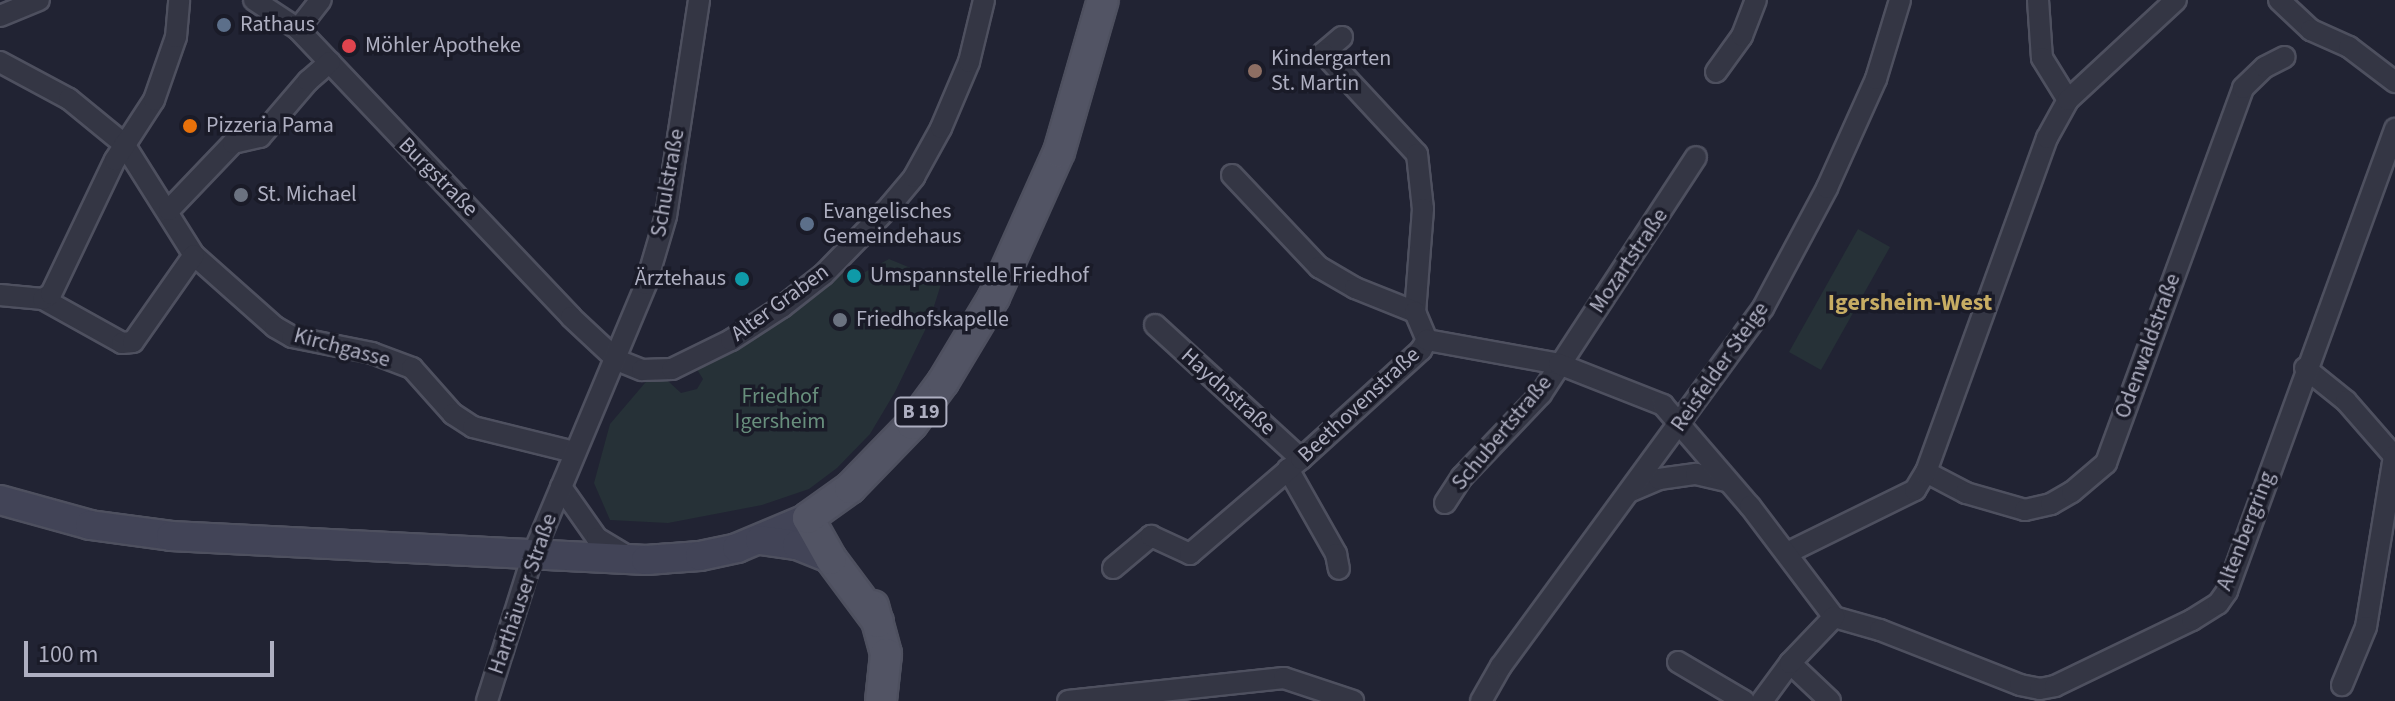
<!DOCTYPE html>
<html>
<head>
<meta charset="utf-8">
<style>
	body { margin:0 }
	#map { position:relative; width:2395px; height:701px; overflow:hidden; background:#212333; font-family:"Source Sans 3",sans-serif }
	div>[style] { position:absolute }
	.green>* { inset:0; background:#263137 }
	.roads { filter:drop-shadow(2px 0 #4e505f) drop-shadow(-2px 0 #4e505f) drop-shadow(0 2px #4e505f) drop-shadow(0 -2px #4e505f) }
	.minor>* { height:20px; margin:-10px; padding:0 10px; transform-origin:10px; border-radius:10px; background:#343644 }
	.secondary>* { height:28px; margin:-14px; padding:0 14px; transform-origin:14px; border-radius:14px; background:#424457 }
	.primary>* { height:30px; margin:-15px; padding:0 15px; transform-origin:15px; border-radius:15px; background:#525464 }
	.dots>* { width:22px; height:22px; translate:-50% -50%; box-sizing:border-box; border:4px solid #1a1b28; border-radius:50% }
	span { translate:-50% -50%; white-space:nowrap; text-align:center; line-height:1.15; -webkit-text-stroke:7px #1a1b28; paint-order:stroke }
	.shield-label span { padding:2px 6px; background:#1a1b28; border:2px solid; border-radius:6px; -webkit-text-stroke-width:0 }
	.shield-label { font-size:20px; color:#aeafc1; font-weight:700 }
	.poi-label { font-size:22px; color:#aeafc1 }
	.left { translate:0 -50%; text-align:left }
	.right { translate:-100% -50%; text-align:right }
	.street-label { font-size:22px; color:#aeafc1 }
	.park-label { font-size:22px; color:#688f7d }
	.neighbourhood-label { font-size:24px; color:#c7ad63; font-weight:700 }
	.scale { position:absolute; left:24px; top:641px; width:250px; height:36px; box-sizing:border-box; border:4px solid #aeafc1; border-top:0; padding-left:10px; font-size:24px; line-height:28px; white-space:nowrap; color:#aeafc1; -webkit-text-stroke:6px #1a1b28; paint-order:stroke }
</style>
</head>
<body>
<div id="map">
	<div class="green">
		<i style="clip-path:polygon(1858px 229px,1890px 247px,1821px 370px,1789px 352px)"></i>
		<i style="clip-path:polygon(889px 259px,942px 281px,929px 322px,895px 392px,870px 434px,837px 468px,809px 489px,762px 505px,668px 523px,610px 520px,594px 483px,610px 424px,656px 370px,681px 393px,697px 389px,703px 379px,691px 360px,793px 312px,844px 268px,854px 278px)"></i>
	</div>
	<div class="roads">
		<div class="minor">
			<i style="left:254px;top:0;width:53px;rotate:33.4deg"></i>
			<i style="left:298px;top:29px;width:397px;rotate:46.5deg"></i>
			<i style="left:571px;top:317px;width:63px;rotate:43.1deg"></i>
			<i style="left:617px;top:360px;width:27px;rotate:22deg"></i>
			<i style="left:642px;top:370px;width:30px;rotate:-2deg"></i>
			<i style="left:672px;top:369px;width:66px;rotate:-26.2deg"></i>
			<i style="left:731px;top:340px;width:61px;rotate:-32.9deg"></i>
			<i style="left:782px;top:307px;width:52px;rotate:-38deg"></i>
			<i style="left:823px;top:275px;width:96px;rotate:-45.8deg"></i>
			<i style="left:890px;top:206px;width:38px;rotate:-50deg"></i>
			<i style="left:914px;top:177px;width:56px;rotate:-61.1deg"></i>
			<i style="left:941px;top:128px;width:72px;rotate:-67deg"></i>
			<i style="left:969px;top:62px;width:64px;rotate:-76.4deg"></i>
			<i style="left:2038px;top:0;width:58px;rotate:86.1deg"></i>
			<i style="left:2042px;top:58px;width:49px;rotate:58.2deg"></i>
			<i style="left:2279px;top:0;width:44px;rotate:43.2deg"></i>
			<i style="left:2311px;top:30px;width:42px;rotate:24.1deg"></i>
			<i style="left:2349px;top:47px;width:58px;rotate:37.3deg"></i>
			<i style="left:0;top:16px;width:42px;rotate:-22.3deg"></i>
			<i style="left:298px;top:29px;width:37px;rotate:-52deg"></i>
			<i style="left:1342px;top:37px;width:25px;rotate:140deg"></i>
			<i style="left:1323px;top:53px;width:138px;rotate:47.1deg"></i>
			<i style="left:1417px;top:154px;width:55px;rotate:83.8deg"></i>
			<i style="left:1423px;top:209px;width:103px;rotate:94.4deg"></i>
			<i style="left:0;top:62px;width:78px;rotate:28.2deg"></i>
			<i style="left:69px;top:99px;width:71px;rotate:39.3deg"></i>
			<i style="left:124px;top:144px;width:131px;rotate:57.8deg"></i>
			<i style="left:194px;top:255px;width:108px;rotate:41.6deg"></i>
			<i style="left:275px;top:327px;width:20px;rotate:30deg"></i>
			<i style="left:292px;top:337px;width:82px;rotate:11.3deg"></i>
			<i style="left:372px;top:353px;width:43px;rotate:20.6deg"></i>
			<i style="left:412px;top:368px;width:62px;rotate:48.3deg"></i>
			<i style="left:453px;top:414px;width:24px;rotate:33deg"></i>
			<i style="left:473px;top:427px;width:104px;rotate:13.9deg"></i>
			<i style="left:1716px;top:72px;width:44px;rotate:-54.2deg"></i>
			<i style="left:1742px;top:36px;width:39px;rotate:-69deg"></i>
			<i style="left:1232px;top:175px;width:127px;rotate:46.6deg"></i>
			<i style="left:1319px;top:267px;width:42px;rotate:30.3deg"></i>
			<i style="left:1355px;top:288px;width:65px;rotate:21.8deg"></i>
			<i style="left:1415px;top:312px;width:30px;rotate:67deg"></i>
			<i style="left:169px;top:210px;width:93px;rotate:-46.3deg"></i>
			<i style="left:233px;top:143px;width:28px;rotate:-13deg"></i>
			<i style="left:260px;top:137px;width:74px;rotate:-49.4deg"></i>
			<i style="left:308px;top:81px;width:29px;rotate:-41deg"></i>
			<i style="left:0;top:295px;width:43px;rotate:5.3deg"></i>
			<i style="left:43px;top:299px;width:90px;rotate:29.1deg"></i>
			<i style="left:122px;top:343px;width:11px;rotate:-5deg"></i>
			<i style="left:133px;top:342px;width:106px;rotate:-55deg"></i>
			<i style="left:43px;top:299px;width:9px;rotate:-32deg"></i>
			<i style="left:51px;top:294px;width:148px;rotate:-64.5deg"></i>
			<i style="left:115px;top:160px;width:72px;rotate:-57deg"></i>
			<i style="left:154px;top:100px;width:67px;rotate:-70.8deg"></i>
			<i style="left:176px;top:37px;width:37px;rotate:-85deg"></i>
			<i style="left:1155px;top:325px;width:198px;rotate:42.5deg"></i>
			<i style="left:2305px;top:368px;width:53px;rotate:38.8deg"></i>
			<i style="left:2346px;top:401px;width:73px;rotate:48.9deg"></i>
			<i style="left:2394px;top:456px;width:173px;rotate:99.3deg"></i>
			<i style="left:2366px;top:627px;width:63px;rotate:112.5deg"></i>
			<i style="left:1288px;top:469px;width:98px;rotate:60.5deg"></i>
			<i style="left:1336px;top:554px;width:15px;rotate:79deg"></i>
			<i style="left:1926px;top:472px;width:45px;rotate:27.7deg"></i>
			<i style="left:1966px;top:493px;width:61px;rotate:16.1deg"></i>
			<i style="left:2025px;top:510px;width:27px;rotate:-13deg"></i>
			<i style="left:2051px;top:504px;width:24px;rotate:-30deg"></i>
			<i style="left:2072px;top:492px;width:45px;rotate:-40.5deg"></i>
			<i style="left:2106px;top:463px;width:399px;rotate:-69.9deg"></i>
			<i style="left:2243px;top:88px;width:30px;rotate:-44deg"></i>
			<i style="left:2265px;top:67px;width:22px;rotate:-27deg"></i>
			<i style="left:561px;top:487px;width:62px;rotate:54.8deg"></i>
			<i style="left:597px;top:538px;width:37px;rotate:31deg"></i>
			<i style="left:1631px;top:491px;width:30px;rotate:-23deg"></i>
			<i style="left:1659px;top:479px;width:37px;rotate:-8deg"></i>
			<i style="left:1696px;top:474px;width:32px;rotate:13deg"></i>
			<i style="left:1445px;top:503px;width:31px;rotate:-57deg"></i>
			<i style="left:1462px;top:477px;width:115px;rotate:-46.4deg"></i>
			<i style="left:1541px;top:394px;width:283px;rotate:-56.8deg"></i>
			<i style="left:1787px;top:553px;width:143px;rotate:-26.2deg"></i>
			<i style="left:1915px;top:490px;width:21px;rotate:-59deg"></i>
			<i style="left:1926px;top:472px;width:355px;rotate:-70.1deg"></i>
			<i style="left:2047px;top:138px;width:43px;rotate:-61.1deg"></i>
			<i style="left:2068px;top:100px;width:147px;rotate:-42.8deg"></i>
			<i style="left:1113px;top:568px;width:50px;rotate:-40.1deg"></i>
			<i style="left:1151px;top:536px;width:43px;rotate:24.8deg"></i>
			<i style="left:1190px;top:554px;width:146px;rotate:-40.6deg"></i>
			<i style="left:1301px;top:459px;width:162px;rotate:-42.2deg"></i>
			<i style="left:1421px;top:350px;width:12px;rotate:-59deg"></i>
			<i style="left:1427px;top:340px;width:134px;rotate:10.3deg"></i>
			<i style="left:1559px;top:364px;width:112px;rotate:21.5deg"></i>
			<i style="left:1663px;top:405px;width:133px;rotate:49.3deg"></i>
			<i style="left:1750px;top:506px;width:139px;rotate:52.9deg"></i>
			<i style="left:1834px;top:617px;width:48px;rotate:15.8deg"></i>
			<i style="left:1880px;top:630px;width:150px;rotate:21.4deg"></i>
			<i style="left:2020px;top:685px;width:20px;rotate:11deg"></i>
			<i style="left:2040px;top:689px;width:15px;rotate:-11deg"></i>
			<i style="left:2055px;top:686px;width:152px;rotate:-25.7deg"></i>
			<i style="left:2192px;top:620px;width:31px;rotate:-32deg"></i>
			<i style="left:2218px;top:604px;width:16px;rotate:-55deg"></i>
			<i style="left:2227px;top:591px;width:492px;rotate:-70deg"></i>
			<i style="left:1678px;top:662px;width:77px;rotate:30.6deg"></i>
			<i style="left:1790px;top:663px;width:55px;rotate:43.5deg"></i>
			<i style="left:487px;top:701px;width:156px;rotate:-72.5deg"></i>
			<i style="left:534px;top:552px;width:290px;rotate:-67.3deg"></i>
			<i style="left:646px;top:284px;width:71px;rotate:-73.6deg"></i>
			<i style="left:666px;top:216px;width:219px;rotate:-81.3deg"></i>
			<i style="left:1068px;top:701px;width:217px;rotate:-6.1deg"></i>
			<i style="left:1284px;top:678px;width:73px;rotate:18.4deg"></i>
			<i style="left:1481px;top:701px;width:40px;rotate:-60.3deg"></i>
			<i style="left:1501px;top:666px;width:444px;rotate:-53.8deg"></i>
			<i style="left:1763px;top:308px;width:136px;rotate:-61.9deg"></i>
			<i style="left:1827px;top:188px;width:120px;rotate:-65.8deg"></i>
			<i style="left:1876px;top:79px;width:83px;rotate:-73.1deg"></i>
			<i style="left:1762px;top:701px;width:47px;rotate:-53.6deg"></i>
			<i style="left:1790px;top:663px;width:64px;rotate:-46.3deg"></i>
		</div>
		<div class="secondary">
			<i style="left:0;top:500px;width:93px;rotate:15.5deg"></i>
			<i style="left:90px;top:525px;width:82px;rotate:7.7deg"></i>
			<i style="left:171px;top:536px;width:476px;rotate:2.9deg"></i>
			<i style="left:646px;top:560px;width:54px;rotate:-4.2deg"></i>
			<i style="left:700px;top:556px;width:38px;rotate:-12deg"></i>
			<i style="left:737px;top:548px;width:77px;rotate:-22.9deg"></i>
			<i style="left:760px;top:540px;width:37px;rotate:8deg"></i>
			<i style="left:797px;top:545px;width:37px;rotate:22deg"></i>
		</div>
		<div class="primary">
			<i style="left:873px;top:606px;width:50px;rotate:74.8deg"></i>
			<i style="left:886px;top:654px;width:47px;rotate:96.1deg"></i>
			<i style="left:878px;top:622px;width:79px;rotate:-126.7deg"></i>
			<i style="left:831px;top:559px;width:47px;rotate:-119.3deg"></i>
			<i style="left:808px;top:518px;width:52px;rotate:-35.5deg"></i>
			<i style="left:850px;top:488px;width:89px;rotate:-45.9deg"></i>
			<i style="left:912px;top:424px;width:52px;rotate:-53.6deg"></i>
			<i style="left:943px;top:382px;width:99px;rotate:-59deg"></i>
			<i style="left:994px;top:297px;width:159px;rotate:-65.9deg"></i>
			<i style="left:1059px;top:152px;width:158px;rotate:-73.9deg"></i>
		</div>
	</div>
	<div class="dots">
		<i style="left:224px;top:25px;background:#5c6f8a"></i>
		<i style="left:349px;top:46px;background:#e0444e"></i>
		<i style="left:1255px;top:71px;background:#8d6e63"></i>
		<i style="left:190px;top:126px;background:#e8710a"></i>
		<i style="left:241px;top:195px;background:#6b7280"></i>
		<i style="left:807px;top:224px;background:#5c6f8a"></i>
		<i style="left:854px;top:276px;background:#0f9aa8"></i>
		<i style="left:742px;top:279px;background:#0f9aa8"></i>
		<i style="left:840px;top:320px;background:#6b7280"></i>
	</div>
	<div class="shield-label">
		<span style="left:921px;top:412px">B 19</span>
	</div>
	<div class="poi-label">
		<span class="left" style="left:240px;top:25px">Rathaus</span>
		<span class="left" style="left:365px;top:46px">Möhler Apotheke</span>
		<span class="left" style="left:1271px;top:71px">Kindergarten<br>St. Martin</span>
		<span class="left" style="left:206px;top:126px">Pizzeria Pama</span>
		<span class="left" style="left:257px;top:195px">St. Michael</span>
		<span class="left" style="left:823px;top:224px">Evangelisches<br>Gemeindehaus</span>
		<span class="left" style="left:870px;top:276px">Umspannstelle Friedhof</span>
		<span class="right" style="left:726px;top:279px">Ärztehaus</span>
		<span class="left" style="left:856px;top:320px">Friedhofskapelle</span>
	</div>
	<div class="street-label">
		<span style="left:438px;top:177px;rotate:45deg">Burgstraße</span>
		<span style="left:668px;top:183px;rotate:-80deg">Schulstraße</span>
		<span style="left:1629px;top:261px;rotate:-56deg">Mozartstraße</span>
		<span style="left:780px;top:303px;rotate:-36deg">Alter Graben</span>
		<span style="left:2148px;top:346px;rotate:-70deg">Odenwaldstraße</span>
		<span style="left:342px;top:348px;rotate:15deg">Kirchgasse</span>
		<span style="left:1720px;top:367px;rotate:-55deg">Reisfelder Steige</span>
		<span style="left:1228px;top:392px;rotate:42deg">Haydnstraße</span>
		<span style="left:1359px;top:405px;rotate:-43deg">Beethovenstraße</span>
		<span style="left:1502px;top:433px;rotate:-50deg">Schubertstraße</span>
		<span style="left:2246px;top:531px;rotate:-69deg">Altenbergring</span>
		<span style="left:523px;top:594px;rotate:-71deg">Harthäuser Straße</span>
	</div>
	<div class="park-label">
		<span style="left:780px;top:409px">Friedhof<br>Igersheim</span>
	</div>
	<div class="neighbourhood-label">
		<span style="left:1910px;top:303px">Igersheim-West</span>
	</div>
	<div class="scale">100 m</div>
</div>
</body>
</html>
